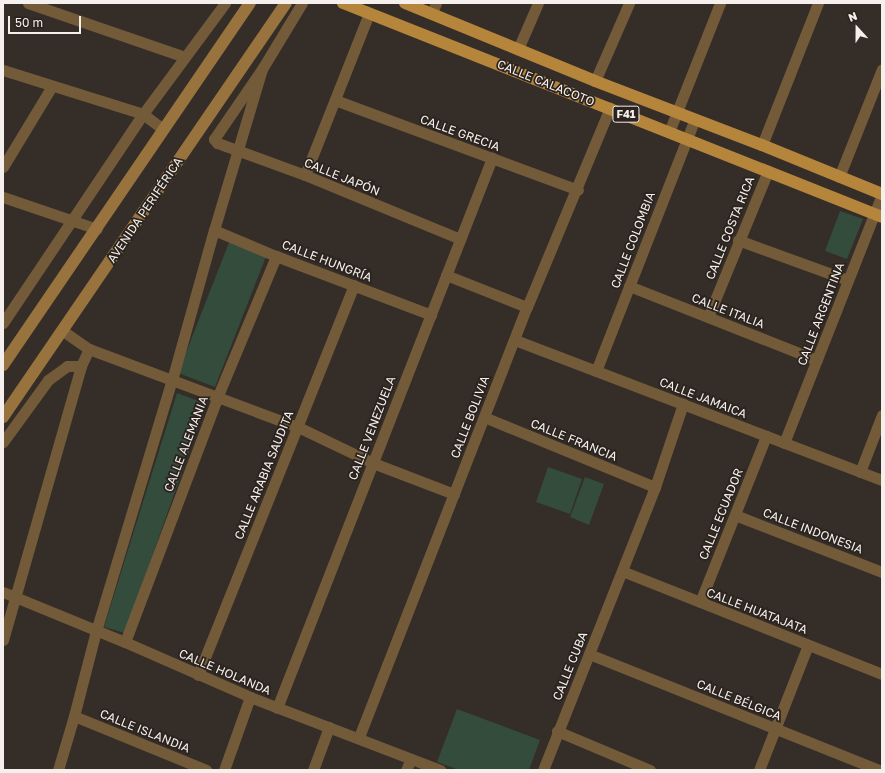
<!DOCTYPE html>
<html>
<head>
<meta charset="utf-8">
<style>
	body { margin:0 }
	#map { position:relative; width:885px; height:773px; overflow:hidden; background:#352d28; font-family:"Golos Text",sans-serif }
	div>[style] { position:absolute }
	.green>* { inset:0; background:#334c3c }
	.street>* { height:11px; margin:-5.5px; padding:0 5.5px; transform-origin:5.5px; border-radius:5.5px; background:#735b3a }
	.secondary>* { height:12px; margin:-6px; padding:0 6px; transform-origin:6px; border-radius:6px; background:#99733d }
	.primary>* { height:12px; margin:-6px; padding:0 6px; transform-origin:6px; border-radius:6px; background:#b6853c }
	span { translate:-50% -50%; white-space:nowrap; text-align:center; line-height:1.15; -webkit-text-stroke:3.5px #2b231e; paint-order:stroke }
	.shield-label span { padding:1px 3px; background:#2b231e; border:1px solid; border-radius:3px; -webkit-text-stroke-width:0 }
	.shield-label { font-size:11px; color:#f5f0ed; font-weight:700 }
	.street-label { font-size:12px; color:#f5f0ed }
	.frame { position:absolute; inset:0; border:4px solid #f5f0ed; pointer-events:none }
	.north { position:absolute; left:837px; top:8px; width:40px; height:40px; -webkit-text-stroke:3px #2b231e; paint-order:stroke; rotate:339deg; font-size:11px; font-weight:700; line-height:16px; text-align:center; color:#f5f0ed }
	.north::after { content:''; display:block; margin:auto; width:14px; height:18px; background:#f5f0ed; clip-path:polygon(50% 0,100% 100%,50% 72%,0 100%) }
	.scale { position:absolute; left:8px; top:16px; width:73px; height:18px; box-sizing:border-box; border:2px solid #f5f0ed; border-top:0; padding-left:5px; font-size:12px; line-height:14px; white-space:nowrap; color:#f5f0ed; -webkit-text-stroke:3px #2b231e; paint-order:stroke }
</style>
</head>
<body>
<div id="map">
	<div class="green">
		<i style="clip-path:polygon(840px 211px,863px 219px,847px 259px,825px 251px)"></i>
		<i style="clip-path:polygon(230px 240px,267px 254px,215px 387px,178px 373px)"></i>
		<i style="clip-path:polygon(177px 393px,206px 404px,125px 633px,104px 627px)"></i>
		<i style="clip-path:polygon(548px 467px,582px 479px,570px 514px,536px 502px)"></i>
		<i style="clip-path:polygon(585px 477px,604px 484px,589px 525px,570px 517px)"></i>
		<i style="clip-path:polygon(457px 709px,540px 740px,529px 770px,459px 770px,437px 762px)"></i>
	</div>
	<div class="street">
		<i style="left:28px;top:3px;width:166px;rotate:19deg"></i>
		<i style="left:302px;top:3px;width:77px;rotate:121.2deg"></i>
		<i style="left:262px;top:69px;width:85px;rotate:124.4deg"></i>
		<i style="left:214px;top:139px;width:5px;rotate:53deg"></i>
		<i style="left:217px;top:143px;width:6px;rotate:18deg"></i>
		<i style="left:223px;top:145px;width:87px;rotate:20.1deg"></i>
		<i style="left:305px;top:175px;width:168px;rotate:22.4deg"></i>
		<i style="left:432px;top:13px;width:11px;rotate:-68deg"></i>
		<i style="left:518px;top:49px;width:50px;rotate:-66.5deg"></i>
		<i style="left:3px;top:70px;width:147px;rotate:17.4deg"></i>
		<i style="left:143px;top:114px;width:25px;rotate:37deg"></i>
		<i style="left:595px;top:81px;width:85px;rotate:-66.4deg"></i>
		<i style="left:335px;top:100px;width:259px;rotate:20.3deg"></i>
		<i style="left:669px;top:132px;width:139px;rotate:-68.4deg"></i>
		<i style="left:762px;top:145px;width:153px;rotate:-68.5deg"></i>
		<i style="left:3px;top:167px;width:95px;rotate:-58.8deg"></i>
		<i style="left:305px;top:175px;width:174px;rotate:-68.4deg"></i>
		<i style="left:839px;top:177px;width:116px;rotate:-68.3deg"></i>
		<i style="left:3px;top:197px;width:99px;rotate:18.8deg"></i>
		<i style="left:214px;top:230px;width:67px;rotate:22.8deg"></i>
		<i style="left:276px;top:256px;width:166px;rotate:20.8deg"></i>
		<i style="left:738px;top:240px;width:117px;rotate:20deg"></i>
		<i style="left:446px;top:275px;width:87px;rotate:21.6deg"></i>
		<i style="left:629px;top:286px;width:202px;rotate:21.5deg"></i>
		<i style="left:708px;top:317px;width:158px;rotate:-67.7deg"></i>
		<i style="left:3px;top:323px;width:252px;rotate:-56.2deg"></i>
		<i style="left:143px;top:114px;width:138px;rotate:-53.5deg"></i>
		<i style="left:63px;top:331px;width:32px;rotate:35deg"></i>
		<i style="left:89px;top:349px;width:223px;rotate:20.5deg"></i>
		<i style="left:298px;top:427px;width:83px;rotate:25.6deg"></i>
		<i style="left:373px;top:463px;width:87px;rotate:20.9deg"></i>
		<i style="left:515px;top:340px;width:393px;rotate:20.9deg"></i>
		<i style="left:596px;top:371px;width:271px;rotate:-68.6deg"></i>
		<i style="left:484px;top:417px;width:185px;rotate:22.3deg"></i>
		<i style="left:3px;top:442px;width:77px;rotate:-54deg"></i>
		<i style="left:48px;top:380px;width:24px;rotate:-36deg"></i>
		<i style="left:67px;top:366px;width:14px"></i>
		<i style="left:784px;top:443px;width:268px;rotate:-68.5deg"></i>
		<i style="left:860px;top:472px;width:61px;rotate:-68.9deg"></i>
		<i style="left:735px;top:515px;width:158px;rotate:21.2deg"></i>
		<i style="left:622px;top:571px;width:280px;rotate:21.6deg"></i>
		<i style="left:3px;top:592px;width:132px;rotate:22.3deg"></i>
		<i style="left:125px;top:642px;width:137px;rotate:23.7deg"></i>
		<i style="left:250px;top:697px;width:204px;rotate:21deg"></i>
		<i style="left:700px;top:602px;width:179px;rotate:-68.3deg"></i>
		<i style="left:3px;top:640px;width:285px;rotate:-74.1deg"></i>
		<i style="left:81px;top:366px;width:19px;rotate:-65deg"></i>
		<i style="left:125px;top:642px;width:261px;rotate:-69.3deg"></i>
		<i style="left:217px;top:398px;width:154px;rotate:-67.4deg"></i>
		<i style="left:589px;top:654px;width:312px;rotate:21.8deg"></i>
		<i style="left:198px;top:675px;width:420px;rotate:-68.2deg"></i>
		<i style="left:277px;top:708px;width:591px;rotate:-68.65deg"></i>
		<i style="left:74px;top:716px;width:143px;rotate:22.2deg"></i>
		<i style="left:557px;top:731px;width:101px;rotate:22.8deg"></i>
		<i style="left:359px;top:737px;width:462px;rotate:-68.7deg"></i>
		<i style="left:527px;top:307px;width:216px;rotate:-67.4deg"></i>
		<i style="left:58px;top:770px;width:56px;rotate:-73.5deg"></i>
		<i style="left:74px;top:716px;width:88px;rotate:-75.5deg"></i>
		<i style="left:96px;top:631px;width:262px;rotate:-73.2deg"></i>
		<i style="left:172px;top:380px;width:156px;rotate:-74.4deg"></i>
		<i style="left:214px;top:230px;width:168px;rotate:-73.4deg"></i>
		<i style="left:224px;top:770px;width:77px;rotate:-70.4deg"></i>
		<i style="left:313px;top:770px;width:46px;rotate:-69.6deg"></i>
		<i style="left:406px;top:770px;width:12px;rotate:-66deg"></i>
		<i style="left:543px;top:770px;width:304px;rotate:-68.4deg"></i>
		<i style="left:655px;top:487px;width:88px;rotate:-71.4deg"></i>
		<i style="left:759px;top:770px;width:134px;rotate:-68.6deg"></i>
	</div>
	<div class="secondary">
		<i style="left:3px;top:365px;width:438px;rotate:-55.7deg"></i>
		<i style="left:3px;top:417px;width:501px;rotate:-55.64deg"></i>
	</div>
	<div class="primary">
		<i style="left:343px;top:3px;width:580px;rotate:21.65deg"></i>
		<i style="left:405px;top:3px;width:205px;rotate:22.3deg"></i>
		<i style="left:595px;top:81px;width:179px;rotate:21deg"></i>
		<i style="left:762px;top:145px;width:130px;rotate:22.2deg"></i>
	</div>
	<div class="shield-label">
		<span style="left:626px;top:114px">F41</span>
	</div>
	<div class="street-label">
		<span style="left:546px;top:83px;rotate:22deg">CALLE CALACOTO</span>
		<span style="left:460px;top:133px;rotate:20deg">CALLE GRECIA</span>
		<span style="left:342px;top:177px;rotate:22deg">CALLE JAPÓN</span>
		<span style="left:145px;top:210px;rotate:-56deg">AVENIDA PERIFÉRICA</span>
		<span style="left:730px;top:228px;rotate:-68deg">CALLE COSTA RICA</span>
		<span style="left:633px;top:240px;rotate:-69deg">CALLE COLOMBIA</span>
		<span style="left:327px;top:261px;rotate:21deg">CALLE HUNGRÍA</span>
		<span style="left:728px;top:311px;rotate:21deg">CALLE ITALIA</span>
		<span style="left:821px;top:314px;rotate:-69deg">CALLE ARGENTINA</span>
		<span style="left:703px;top:398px;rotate:21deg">CALLE JAMAICA</span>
		<span style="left:470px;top:417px;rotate:-69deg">CALLE BOLIVIA</span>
		<span style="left:372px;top:428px;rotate:-69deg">CALLE VENEZUELA</span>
		<span style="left:574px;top:440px;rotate:22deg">CALLE FRANCIA</span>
		<span style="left:186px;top:444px;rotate:-69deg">CALLE ALEMANIA</span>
		<span style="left:264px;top:475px;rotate:-68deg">CALLE ARABIA SAUDITA</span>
		<span style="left:721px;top:514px;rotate:-68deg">CALLE ECUADOR</span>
		<span style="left:813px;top:531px;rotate:21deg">CALLE INDONESIA</span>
		<span style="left:757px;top:611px;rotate:21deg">CALLE HUATAJATA</span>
		<span style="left:570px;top:666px;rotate:-68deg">CALLE CUBA</span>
		<span style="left:225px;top:672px;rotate:23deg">CALLE HOLANDA</span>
		<span style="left:739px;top:700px;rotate:22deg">CALLE BÉLGICA</span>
		<span style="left:145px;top:731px;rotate:22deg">CALLE ISLANDIA</span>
	</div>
	<div class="frame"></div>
	<div class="north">N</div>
	<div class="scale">50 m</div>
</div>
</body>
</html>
